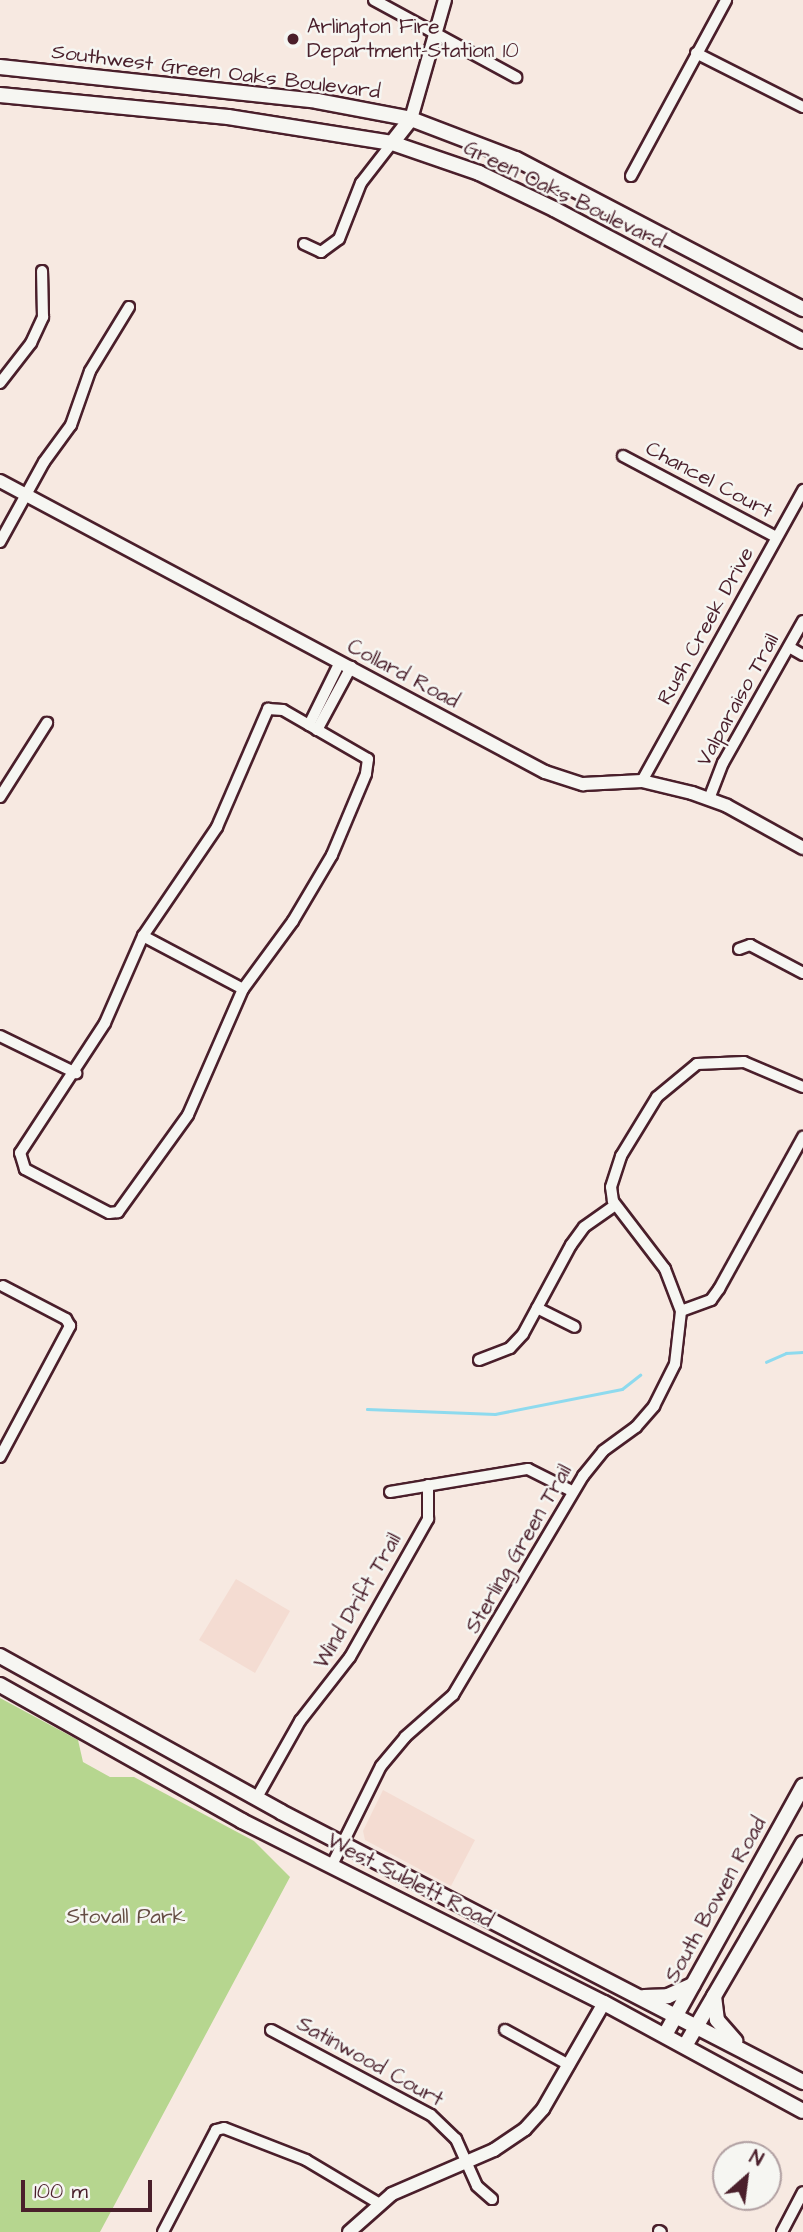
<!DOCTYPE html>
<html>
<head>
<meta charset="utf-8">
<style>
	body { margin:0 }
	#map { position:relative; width:803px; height:2232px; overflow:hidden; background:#f7e9e1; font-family:"Architects Daughter",sans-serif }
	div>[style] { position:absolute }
	.built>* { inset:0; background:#f4dcd2 }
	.green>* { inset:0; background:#b6d68f }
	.stream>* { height:2.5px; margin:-1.25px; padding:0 1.25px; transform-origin:1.25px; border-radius:1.25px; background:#8edaee }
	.roads { filter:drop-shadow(2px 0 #4a1f2b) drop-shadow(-2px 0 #4a1f2b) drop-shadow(0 2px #4a1f2b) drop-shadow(0 -2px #4a1f2b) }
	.minor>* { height:10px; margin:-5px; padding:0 5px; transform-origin:5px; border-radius:5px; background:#f6f6f2 }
	.tertiary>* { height:12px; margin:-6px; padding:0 6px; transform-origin:6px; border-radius:6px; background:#f6f6f2 }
	.secondary>* { height:14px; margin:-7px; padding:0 7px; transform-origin:7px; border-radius:7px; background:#f6f6f2 }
	.dots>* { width:19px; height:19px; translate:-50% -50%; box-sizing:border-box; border:4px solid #f6f6f2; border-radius:50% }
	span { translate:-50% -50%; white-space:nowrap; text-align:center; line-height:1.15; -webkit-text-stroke:5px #f6f6f2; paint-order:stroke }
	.poi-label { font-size:21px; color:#4a1f2b }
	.left { translate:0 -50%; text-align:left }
	.street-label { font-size:21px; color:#4a1f2b }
	.park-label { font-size:21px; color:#654d44 }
	.north { position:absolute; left:712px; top:2141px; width:70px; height:70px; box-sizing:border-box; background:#f6f6f2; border:2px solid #b1a0a2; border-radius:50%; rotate:28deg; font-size:19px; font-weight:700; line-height:28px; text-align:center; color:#4a1f2b }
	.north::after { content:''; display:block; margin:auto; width:24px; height:32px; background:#4a1f2b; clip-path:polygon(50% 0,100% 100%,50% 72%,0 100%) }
	.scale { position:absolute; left:21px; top:2180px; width:131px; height:32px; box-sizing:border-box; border:4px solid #4a1f2b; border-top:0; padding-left:9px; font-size:21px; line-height:24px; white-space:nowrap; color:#4a1f2b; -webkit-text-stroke:5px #f6f6f2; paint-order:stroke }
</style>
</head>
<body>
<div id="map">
	<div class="built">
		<i style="clip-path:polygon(236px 1579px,290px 1611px,255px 1673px,199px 1640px)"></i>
		<i style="clip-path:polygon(383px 1790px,475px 1840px,451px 1886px,365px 1840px,363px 1831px)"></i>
	</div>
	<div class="green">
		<i style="clip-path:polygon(0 1698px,78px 1740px,83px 1762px,110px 1777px,134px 1777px,254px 1841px,290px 1877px,100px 2232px,0 2232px)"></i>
	</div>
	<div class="stream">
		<i style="left:766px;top:1362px;width:22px;rotate:-24deg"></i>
		<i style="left:786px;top:1353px;width:17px;rotate:-3deg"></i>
		<i style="left:367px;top:1409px;width:128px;rotate:2.2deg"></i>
		<i style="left:495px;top:1414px;width:129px;rotate:-11.1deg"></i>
		<i style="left:622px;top:1389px;width:23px;rotate:-38deg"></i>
	</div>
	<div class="roads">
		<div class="minor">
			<i style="left:374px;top:0;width:162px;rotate:28.5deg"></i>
			<i style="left:696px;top:53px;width:120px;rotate:26.8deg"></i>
			<i style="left:631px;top:176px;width:200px;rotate:-61.6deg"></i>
			<i style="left:304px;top:244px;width:19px;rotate:25deg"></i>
			<i style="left:321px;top:252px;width:22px;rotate:-36deg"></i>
			<i style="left:339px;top:239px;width:60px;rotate:-68.6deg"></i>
			<i style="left:361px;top:183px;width:51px;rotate:-52.2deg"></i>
			<i style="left:0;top:383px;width:51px;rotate:-52.2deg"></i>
			<i style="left:31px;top:343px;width:29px;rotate:-65deg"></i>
			<i style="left:43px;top:317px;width:46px;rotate:-91.2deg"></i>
			<i style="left:623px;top:456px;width:173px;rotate:27.9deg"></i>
			<i style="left:0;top:542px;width:91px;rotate:-61.2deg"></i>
			<i style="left:44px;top:462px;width:46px;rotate:-53.9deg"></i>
			<i style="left:71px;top:425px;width:57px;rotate:-70.6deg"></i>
			<i style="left:90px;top:371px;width:75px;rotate:-58.6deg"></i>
			<i style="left:789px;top:647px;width:16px;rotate:30deg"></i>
			<i style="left:268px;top:709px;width:15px;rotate:4deg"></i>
			<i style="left:283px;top:710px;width:98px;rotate:30deg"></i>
			<i style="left:368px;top:759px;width:15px;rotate:98deg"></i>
			<i style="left:366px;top:774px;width:88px;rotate:112.8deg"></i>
			<i style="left:332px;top:855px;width:77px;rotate:120.6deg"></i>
			<i style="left:293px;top:921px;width:84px;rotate:126.3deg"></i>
			<i style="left:243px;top:989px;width:137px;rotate:113.6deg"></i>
			<i style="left:188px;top:1115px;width:120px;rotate:125.8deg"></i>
			<i style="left:118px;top:1212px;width:9px;rotate:174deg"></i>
			<i style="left:109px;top:1213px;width:95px;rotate:-152.4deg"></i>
			<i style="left:25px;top:1169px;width:17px;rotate:-107deg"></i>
			<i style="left:20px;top:1153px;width:155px;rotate:-56.8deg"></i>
			<i style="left:105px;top:1023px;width:95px;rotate:-66.4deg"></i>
			<i style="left:143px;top:936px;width:132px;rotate:-55.8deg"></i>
			<i style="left:217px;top:827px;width:129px;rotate:-66.6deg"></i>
			<i style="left:309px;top:725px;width:70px;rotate:-63.8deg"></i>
			<i style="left:317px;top:730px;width:72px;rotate:-61.6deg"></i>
			<i style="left:642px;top:781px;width:333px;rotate:-61deg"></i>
			<i style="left:0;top:797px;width:88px;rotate:-57.6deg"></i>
			<i style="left:709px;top:799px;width:39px;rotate:-69deg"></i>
			<i style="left:723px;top:763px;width:163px;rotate:-60.6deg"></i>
			<i style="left:143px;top:936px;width:113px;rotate:27.9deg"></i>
			<i style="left:739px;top:949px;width:12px;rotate:-20deg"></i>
			<i style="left:750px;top:945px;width:60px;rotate:27.8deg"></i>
			<i style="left:0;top:1036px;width:85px;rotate:26deg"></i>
			<i style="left:537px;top:1308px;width:42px;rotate:26.6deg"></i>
			<i style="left:681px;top:1311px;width:32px;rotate:-20deg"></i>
			<i style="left:711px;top:1300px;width:14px;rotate:-54deg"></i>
			<i style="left:719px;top:1289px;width:174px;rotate:-61.1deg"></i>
			<i style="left:479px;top:1360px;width:33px;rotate:-21deg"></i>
			<i style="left:510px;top:1348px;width:19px;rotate:-47deg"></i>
			<i style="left:523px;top:1334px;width:101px;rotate:-61.7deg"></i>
			<i style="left:571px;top:1245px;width:22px;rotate:-54deg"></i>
			<i style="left:584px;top:1227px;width:38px;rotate:-35deg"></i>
			<i style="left:0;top:1457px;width:149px;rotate:-61.9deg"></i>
			<i style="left:70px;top:1326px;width:8px;rotate:-120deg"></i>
			<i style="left:66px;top:1319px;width:71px;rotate:-152.4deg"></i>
			<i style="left:390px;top:1492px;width:140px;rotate:-9.5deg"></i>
			<i style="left:528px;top:1469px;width:49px;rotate:26.6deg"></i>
			<i style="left:256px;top:1799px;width:90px;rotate:-60.6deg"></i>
			<i style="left:300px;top:1721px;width:81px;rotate:-52deg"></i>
			<i style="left:350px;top:1657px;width:159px;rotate:-60.5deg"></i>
			<i style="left:428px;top:1519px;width:34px;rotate:-90deg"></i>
			<i style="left:332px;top:1865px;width:110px;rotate:-63.7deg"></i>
			<i style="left:381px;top:1766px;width:38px;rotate:-50deg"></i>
			<i style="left:405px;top:1737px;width:64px;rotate:-41.2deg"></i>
			<i style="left:453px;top:1695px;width:255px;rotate:-59.3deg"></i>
			<i style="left:583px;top:1476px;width:32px;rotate:-51deg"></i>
			<i style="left:603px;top:1451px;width:41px;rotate:-36deg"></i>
			<i style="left:636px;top:1427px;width:28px;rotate:-49deg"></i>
			<i style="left:654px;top:1406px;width:47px;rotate:-63.4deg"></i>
			<i style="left:675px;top:1364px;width:53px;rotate:-83.5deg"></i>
			<i style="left:681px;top:1311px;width:45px;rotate:-110.9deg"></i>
			<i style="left:665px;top:1269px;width:86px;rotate:-127.4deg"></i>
			<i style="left:613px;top:1201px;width:14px;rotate:-98deg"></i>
			<i style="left:611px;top:1187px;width:33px;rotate:-72deg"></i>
			<i style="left:621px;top:1156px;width:69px;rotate:-58.6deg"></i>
			<i style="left:657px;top:1097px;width:52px;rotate:-39.5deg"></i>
			<i style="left:697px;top:1064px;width:47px;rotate:-2.4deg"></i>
			<i style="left:744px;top:1062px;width:64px;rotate:23deg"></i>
			<i style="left:271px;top:2030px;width:181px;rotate:28deg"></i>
			<i style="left:431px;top:2115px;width:35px;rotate:44deg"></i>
			<i style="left:456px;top:2139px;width:51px;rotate:65.9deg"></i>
			<i style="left:477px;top:2186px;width:20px;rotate:41deg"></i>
			<i style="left:505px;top:2030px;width:73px;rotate:28.7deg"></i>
			<i style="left:659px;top:2231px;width:2px;rotate:27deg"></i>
			<i style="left:163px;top:2232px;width:115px;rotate:-62.5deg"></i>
			<i style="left:216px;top:2130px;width:8px;rotate:-14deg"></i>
			<i style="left:224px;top:2128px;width:88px;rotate:21.3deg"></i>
			<i style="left:306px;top:2160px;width:84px;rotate:30.8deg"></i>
			<i style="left:782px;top:2232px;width:45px;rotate:-62.3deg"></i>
		</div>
		<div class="tertiary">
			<i style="left:411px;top:119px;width:124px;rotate:-74.1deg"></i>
			<i style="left:0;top:481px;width:618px;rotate:28.1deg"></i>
			<i style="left:545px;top:772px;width:40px;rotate:18deg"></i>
			<i style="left:583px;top:784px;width:59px;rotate:-2.9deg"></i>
			<i style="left:642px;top:781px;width:51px;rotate:13.5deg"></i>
			<i style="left:692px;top:793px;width:37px;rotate:20deg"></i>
			<i style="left:727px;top:806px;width:87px;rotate:28.9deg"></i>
			<i style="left:349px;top:2232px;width:57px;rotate:-41.5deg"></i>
			<i style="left:392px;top:2194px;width:111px;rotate:-23.3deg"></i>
			<i style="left:494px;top:2150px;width:37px;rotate:-34deg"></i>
			<i style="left:525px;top:2129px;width:27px;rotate:-48deg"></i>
			<i style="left:543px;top:2109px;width:122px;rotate:-60.1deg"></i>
		</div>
		<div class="secondary">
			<i style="left:0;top:67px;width:319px;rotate:6.1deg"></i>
			<i style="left:317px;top:101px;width:96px;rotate:10.8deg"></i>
			<i style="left:411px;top:119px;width:112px;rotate:20.9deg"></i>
			<i style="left:516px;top:159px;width:324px;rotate:27.6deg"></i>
			<i style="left:0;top:95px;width:229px;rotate:5.5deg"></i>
			<i style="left:228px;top:117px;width:166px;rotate:9deg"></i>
			<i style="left:392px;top:143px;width:92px;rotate:19deg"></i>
			<i style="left:479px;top:173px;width:83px;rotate:25.6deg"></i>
			<i style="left:554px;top:209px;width:282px;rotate:27.9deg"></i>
			<i style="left:392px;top:143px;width:31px;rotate:-52deg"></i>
			<i style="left:0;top:1656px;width:321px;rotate:29deg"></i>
			<i style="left:281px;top:1812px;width:588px;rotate:27.35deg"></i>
			<i style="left:0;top:1685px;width:278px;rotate:29.3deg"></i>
			<i style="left:242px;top:1821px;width:405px;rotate:26.7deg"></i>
			<i style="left:604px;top:2003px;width:226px;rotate:28.5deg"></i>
			<i style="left:714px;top:1996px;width:24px;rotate:83deg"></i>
			<i style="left:717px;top:2020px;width:28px;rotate:49deg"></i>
			<i style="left:644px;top:1997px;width:24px;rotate:-2deg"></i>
			<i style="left:668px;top:1996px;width:27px;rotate:-24deg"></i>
			<i style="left:665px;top:2035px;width:285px;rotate:-61deg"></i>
			<i style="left:685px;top:2046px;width:235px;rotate:-59.8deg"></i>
		</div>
	</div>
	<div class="dots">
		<i style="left:293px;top:39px;background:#4a1f2b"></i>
	</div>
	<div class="poi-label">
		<span class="left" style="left:307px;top:39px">Arlington Fire<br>Department-Station 10</span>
	</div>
	<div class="street-label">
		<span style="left:216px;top:72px;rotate:7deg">Southwest Green Oaks Boulevard</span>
		<span style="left:564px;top:195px;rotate:26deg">Green Oaks Boulevard</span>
		<span style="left:709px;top:480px;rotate:28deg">Chancel Court</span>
		<span style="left:706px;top:626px;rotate:-61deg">Rush Creek Drive</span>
		<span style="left:403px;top:674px;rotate:28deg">Collard Road</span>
		<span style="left:738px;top:700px;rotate:-61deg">Valparaiso Trail</span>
		<span style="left:519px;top:1549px;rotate:-60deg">Sterling Green Trail</span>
		<span style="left:358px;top:1601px;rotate:-60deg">Wind Drift Trail</span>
		<span style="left:410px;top:1881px;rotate:27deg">West Sublett Road</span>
		<span style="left:716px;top:1900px;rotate:-61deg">South Bowen Road</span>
		<span style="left:370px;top:2062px;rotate:29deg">Satinwood Court</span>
	</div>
	<div class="park-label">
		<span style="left:126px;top:1917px">Stovall Park</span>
	</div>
	<div class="north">N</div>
	<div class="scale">100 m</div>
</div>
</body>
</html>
